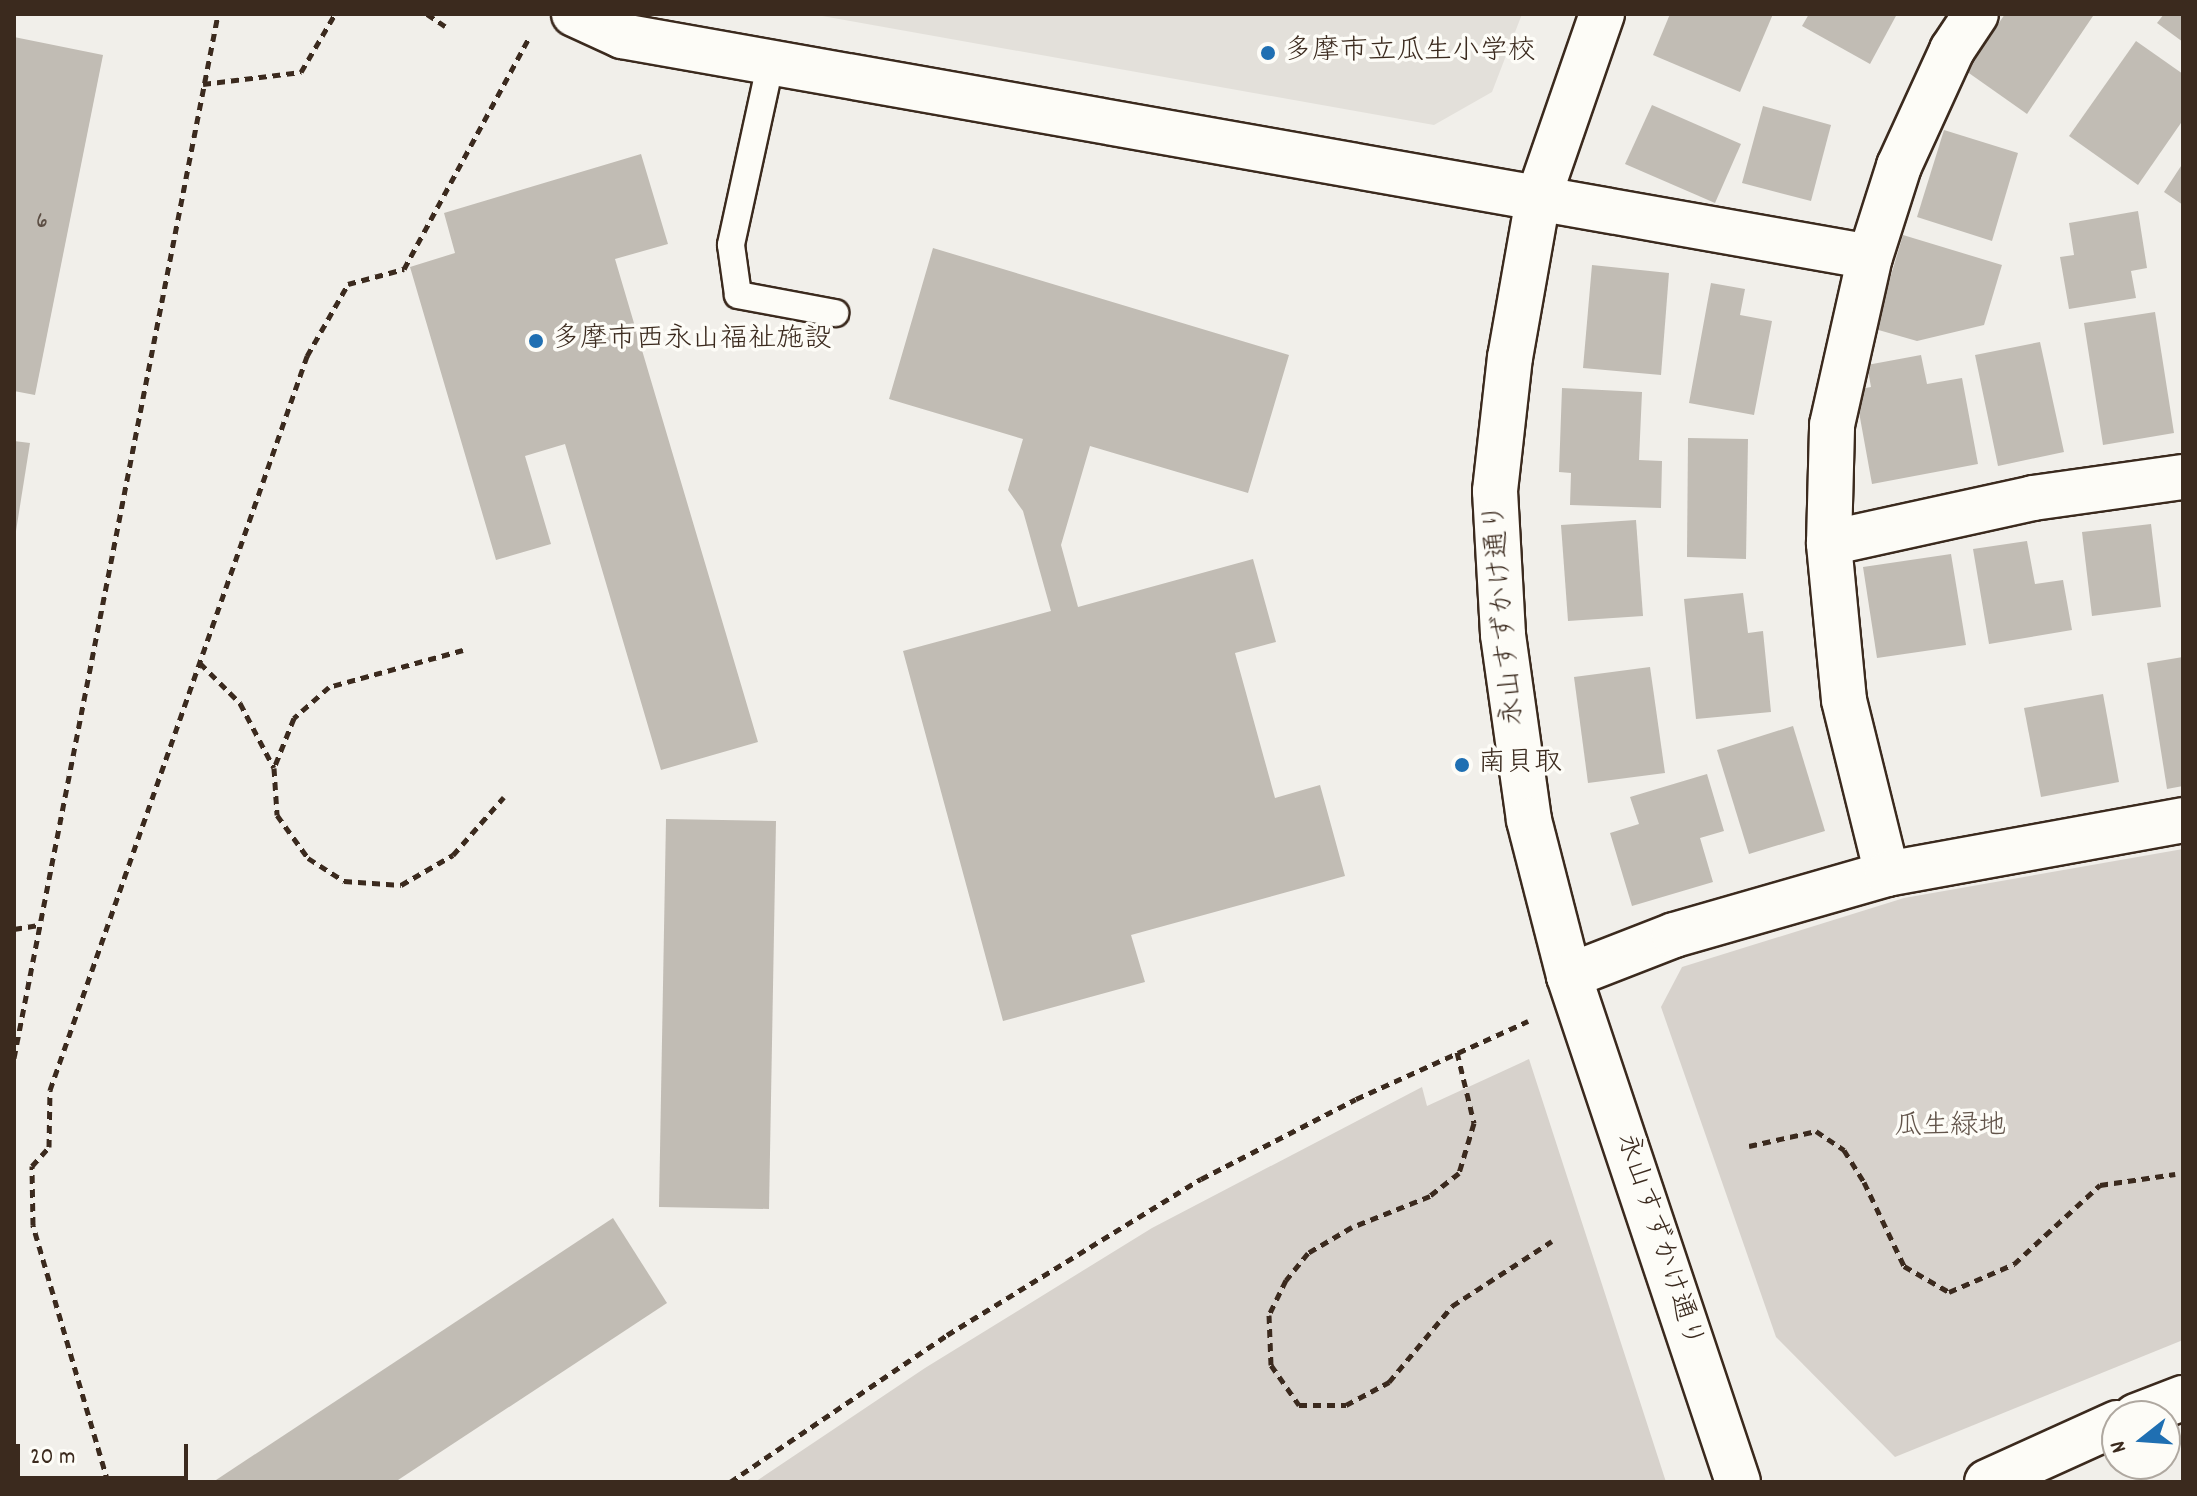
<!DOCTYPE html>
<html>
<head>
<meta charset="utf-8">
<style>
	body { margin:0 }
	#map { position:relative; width:2197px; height:1496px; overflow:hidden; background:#f1efea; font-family:Dekko,"Klee One",sans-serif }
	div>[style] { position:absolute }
	.built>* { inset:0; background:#e3e0da }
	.green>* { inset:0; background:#d7d2cc }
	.building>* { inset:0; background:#c1bcb4 }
	.path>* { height:5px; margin-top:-2.5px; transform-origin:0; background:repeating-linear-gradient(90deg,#3b2a1e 0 8px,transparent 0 14px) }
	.roads { filter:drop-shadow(2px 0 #3b2a1e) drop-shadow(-2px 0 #3b2a1e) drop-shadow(0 2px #3b2a1e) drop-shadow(0 -2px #3b2a1e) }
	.lane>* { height:26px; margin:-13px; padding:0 13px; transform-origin:13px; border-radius:13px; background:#fdfcf7 }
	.street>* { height:44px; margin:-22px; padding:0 22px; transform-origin:22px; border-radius:22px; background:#fdfcf7 }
	.secondary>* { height:44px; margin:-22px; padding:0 22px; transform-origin:22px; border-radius:22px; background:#fdfcf7 }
	.primary>* { height:44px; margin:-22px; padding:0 22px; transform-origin:22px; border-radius:22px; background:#fdfcf7 }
	.dots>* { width:22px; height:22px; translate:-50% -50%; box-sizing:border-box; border:4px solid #fdfcf7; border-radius:50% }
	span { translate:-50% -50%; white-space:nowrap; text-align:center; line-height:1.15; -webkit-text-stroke:7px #fdfcf7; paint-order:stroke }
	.number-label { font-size:24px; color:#5c4e44 }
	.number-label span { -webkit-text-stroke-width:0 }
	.poi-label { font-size:28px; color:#3b2a1e }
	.left { translate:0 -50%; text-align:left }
	.street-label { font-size:28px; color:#3b2a1e }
	.park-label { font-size:28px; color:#62544a }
	.frame { position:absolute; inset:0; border:16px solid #3b2a1e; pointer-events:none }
	.north { position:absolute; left:2101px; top:1400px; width:80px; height:80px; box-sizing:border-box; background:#fdfcf7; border:2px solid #afa8a0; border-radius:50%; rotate:253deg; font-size:22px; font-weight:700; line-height:32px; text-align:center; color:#3b2a1e }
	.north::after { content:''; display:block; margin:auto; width:28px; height:36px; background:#1f6fb2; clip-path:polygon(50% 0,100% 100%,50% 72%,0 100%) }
	.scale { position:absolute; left:16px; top:1444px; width:172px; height:36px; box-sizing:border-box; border:4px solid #3b2a1e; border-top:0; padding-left:10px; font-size:24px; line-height:28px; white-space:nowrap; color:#3b2a1e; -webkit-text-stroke:6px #fdfcf7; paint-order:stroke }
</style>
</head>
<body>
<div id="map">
	<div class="built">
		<i style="clip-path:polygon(811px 14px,1522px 14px,1492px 92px,1434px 125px)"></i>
	</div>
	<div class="green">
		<i style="clip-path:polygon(2183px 849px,2183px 1340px,1895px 1457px,1776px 1337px,1661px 1007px,1682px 967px,1904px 898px)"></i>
		<i style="clip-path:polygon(1529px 1059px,1666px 1482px,755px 1482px,925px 1368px,1152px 1228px,1422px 1087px,1427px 1106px)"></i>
	</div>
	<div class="building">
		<i style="clip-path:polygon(1670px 14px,1773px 14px,1740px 92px,1653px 55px)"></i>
		<i style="clip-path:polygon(1809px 14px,1897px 14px,1870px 64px,1802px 26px)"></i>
		<i style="clip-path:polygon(2005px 14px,2093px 16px,2027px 114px,1966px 71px)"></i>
		<i style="clip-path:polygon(2164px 14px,2183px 14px,2183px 42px,2157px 23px)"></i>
		<i style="clip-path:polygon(14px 37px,103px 55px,35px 395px,14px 391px)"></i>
		<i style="clip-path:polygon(2136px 41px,2183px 74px,2183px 120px,2138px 185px,2069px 136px)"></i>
		<i style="clip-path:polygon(1652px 105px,1741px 144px,1715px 203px,1625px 164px)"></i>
		<i style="clip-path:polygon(1763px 106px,1831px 125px,1811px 201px,1742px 183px)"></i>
		<i style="clip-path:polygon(1944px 130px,2018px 153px,1992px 241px,1917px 217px)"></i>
		<i style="clip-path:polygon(641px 154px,668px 244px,615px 259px,758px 742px,661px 770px,565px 444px,525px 456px,551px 544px,496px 560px,410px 267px,455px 253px,444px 213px)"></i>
		<i style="clip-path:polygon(2183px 163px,2183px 205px,2164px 192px)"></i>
		<i style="clip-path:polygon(2138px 211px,2147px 268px,2131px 271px,2136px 298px,2069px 309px,2060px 257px,2074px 255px,2069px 223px)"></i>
		<i style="clip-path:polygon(1903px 235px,2002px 265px,1984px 325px,1917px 341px,1875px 329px)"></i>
		<i style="clip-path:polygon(933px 248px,1289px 355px,1248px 493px,1090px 446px,1061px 545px,1078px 607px,1253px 559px,1276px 642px,1235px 653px,1275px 798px,1320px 785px,1345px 876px,1131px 935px,1145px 982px,1003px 1021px,903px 651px,1051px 611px,1023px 511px,1008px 490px,1023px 439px,889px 399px)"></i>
		<i style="clip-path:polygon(1592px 265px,1669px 273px,1661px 375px,1583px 368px)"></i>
		<i style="clip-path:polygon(1711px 283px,1745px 289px,1740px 315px,1772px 321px,1754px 415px,1689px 403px)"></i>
		<i style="clip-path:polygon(2155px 312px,2174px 433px,2103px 445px,2084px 323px)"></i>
		<i style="clip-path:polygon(2040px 342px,2064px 452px,1998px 466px,1975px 355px)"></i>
		<i style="clip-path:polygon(1921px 355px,1927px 384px,1962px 378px,1978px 464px,1872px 484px,1855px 390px,1871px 387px,1867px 365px)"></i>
		<i style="clip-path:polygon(1562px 388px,1642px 392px,1639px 460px,1662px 461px,1661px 508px,1570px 505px,1571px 473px,1559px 472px)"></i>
		<i style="clip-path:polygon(1688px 438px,1748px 439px,1746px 559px,1687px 557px)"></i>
		<i style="clip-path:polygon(14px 441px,30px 443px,16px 531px,14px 531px)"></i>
		<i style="clip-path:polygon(1636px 520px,1643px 616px,1568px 621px,1561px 525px)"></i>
		<i style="clip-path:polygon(2151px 524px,2161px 607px,2092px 616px,2082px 532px)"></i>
		<i style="clip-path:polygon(2027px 541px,2035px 584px,2063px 580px,2072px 630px,1989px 644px,1973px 549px)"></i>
		<i style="clip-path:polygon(1951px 554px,1966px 645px,1877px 658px,1863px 567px)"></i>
		<i style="clip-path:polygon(1743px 593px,1748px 633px,1763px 631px,1771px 712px,1696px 719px,1684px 599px)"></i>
		<i style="clip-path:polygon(2183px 657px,2183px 786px,2167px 789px,2147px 663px)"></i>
		<i style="clip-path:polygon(1650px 667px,1665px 773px,1588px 783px,1574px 677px)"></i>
		<i style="clip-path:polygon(2103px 694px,2119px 782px,2041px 797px,2024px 708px)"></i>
		<i style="clip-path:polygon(1793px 726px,1825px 831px,1749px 854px,1717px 750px)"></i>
		<i style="clip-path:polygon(1707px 774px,1724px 831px,1700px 838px,1713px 882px,1632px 906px,1610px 833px,1639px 824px,1630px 797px)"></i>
		<i style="clip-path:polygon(666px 819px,776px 821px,769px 1209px,659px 1207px)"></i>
		<i style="clip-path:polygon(613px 1218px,667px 1303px,395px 1482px,213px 1482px)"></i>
	</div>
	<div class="path">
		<i style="left:427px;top:14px;width:22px;rotate:34deg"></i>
		<i style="left:203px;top:84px;width:99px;rotate:-7deg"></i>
		<i style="left:301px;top:72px;width:67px;rotate:-59.6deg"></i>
		<i style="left:463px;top:650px;width:139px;rotate:164.6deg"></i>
		<i style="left:329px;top:687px;width:47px;rotate:138.5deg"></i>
		<i style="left:294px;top:718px;width:54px;rotate:111.8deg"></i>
		<i style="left:274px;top:768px;width:47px;rotate:86.3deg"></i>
		<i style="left:277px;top:815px;width:53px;rotate:54.2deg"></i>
		<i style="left:308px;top:858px;width:43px;rotate:32.6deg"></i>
		<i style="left:344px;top:881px;width:57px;rotate:4deg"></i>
		<i style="left:401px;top:885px;width:60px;rotate:-30deg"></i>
		<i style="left:453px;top:855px;width:77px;rotate:-48.7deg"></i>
		<i style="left:200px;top:663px;width:57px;rotate:45deg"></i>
		<i style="left:240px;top:703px;width:73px;rotate:62.4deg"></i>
		<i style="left:14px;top:929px;width:25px;rotate:-9deg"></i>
		<i style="left:1457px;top:1052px;width:73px;rotate:76.5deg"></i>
		<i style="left:1474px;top:1123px;width:52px;rotate:106.7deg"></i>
		<i style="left:1459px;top:1173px;width:37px;rotate:142deg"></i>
		<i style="left:1430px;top:1196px;width:84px;rotate:158.3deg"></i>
		<i style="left:1352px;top:1227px;width:51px;rotate:149.4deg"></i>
		<i style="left:1308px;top:1253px;width:35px;rotate:129deg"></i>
		<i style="left:1286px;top:1280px;width:39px;rotate:116deg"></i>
		<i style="left:1269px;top:1315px;width:50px;rotate:87.7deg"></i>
		<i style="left:1271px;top:1365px;width:49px;rotate:55deg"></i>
		<i style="left:1299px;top:1405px;width:47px"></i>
		<i style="left:1346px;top:1405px;width:49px;rotate:-28.1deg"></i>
		<i style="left:1389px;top:1382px;width:99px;rotate:-50.3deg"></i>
		<i style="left:1452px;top:1306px;width:119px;rotate:-33deg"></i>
		<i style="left:14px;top:1058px;width:1064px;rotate:-78.94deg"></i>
		<i style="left:1749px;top:1146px;width:69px;rotate:-12.6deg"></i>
		<i style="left:1816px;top:1131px;width:34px;rotate:34deg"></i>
		<i style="left:1844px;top:1150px;width:38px;rotate:58deg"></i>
		<i style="left:1864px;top:1182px;width:93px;rotate:64.5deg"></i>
		<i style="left:1904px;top:1266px;width:52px;rotate:30deg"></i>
		<i style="left:1949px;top:1292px;width:71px;rotate:-23.3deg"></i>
		<i style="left:2014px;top:1264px;width:117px;rotate:-42.6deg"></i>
		<i style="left:2100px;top:1185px;width:76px;rotate:-8.3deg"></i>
		<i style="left:108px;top:1482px;width:268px;rotate:-106.3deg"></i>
		<i style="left:33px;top:1225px;width:59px;rotate:-91deg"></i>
		<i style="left:32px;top:1166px;width:25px;rotate:-48deg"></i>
		<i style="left:49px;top:1147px;width:57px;rotate:-89deg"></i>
		<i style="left:50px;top:1090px;width:778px;rotate:-70.7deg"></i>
		<i style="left:307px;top:356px;width:83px;rotate:-60.3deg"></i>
		<i style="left:348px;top:284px;width:58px;rotate:-15deg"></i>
		<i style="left:404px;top:269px;width:263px;rotate:-61.6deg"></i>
		<i style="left:730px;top:1482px;width:262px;rotate:-34.1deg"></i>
		<i style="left:947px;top:1335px;width:298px;rotate:-31.6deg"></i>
		<i style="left:1201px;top:1179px;width:174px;rotate:-27.3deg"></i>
		<i style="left:1356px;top:1099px;width:189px;rotate:-24.4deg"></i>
	</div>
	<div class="roads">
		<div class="lane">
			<i style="left:771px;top:61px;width:188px;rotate:102.3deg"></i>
			<i style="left:731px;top:245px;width:50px;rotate:82deg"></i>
			<i style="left:738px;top:295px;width:99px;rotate:10.5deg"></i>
		</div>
		<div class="street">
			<i style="left:1829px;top:543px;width:209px;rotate:-12.4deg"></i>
			<i style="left:2033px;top:498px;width:151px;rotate:-8deg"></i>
			<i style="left:1887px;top:874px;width:179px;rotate:-103.9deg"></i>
			<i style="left:1844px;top:700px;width:158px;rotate:-95.5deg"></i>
			<i style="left:1829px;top:543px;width:118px;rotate:-88.5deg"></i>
			<i style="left:1832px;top:425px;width:172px;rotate:-77.3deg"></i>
			<i style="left:1870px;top:257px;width:96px;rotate:-72.3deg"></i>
			<i style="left:1899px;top:166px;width:128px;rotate:-65.4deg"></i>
			<i style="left:1952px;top:50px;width:43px;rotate:-56.3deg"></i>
		</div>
		<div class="secondary">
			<i style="left:574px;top:14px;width:53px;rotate:24.6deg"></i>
			<i style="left:622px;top:36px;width:1267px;rotate:10.04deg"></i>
			<i style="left:1602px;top:14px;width:196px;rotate:109.1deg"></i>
			<i style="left:1538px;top:199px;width:160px;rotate:100deg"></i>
			<i style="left:1510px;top:357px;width:135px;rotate:96.4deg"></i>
			<i style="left:1495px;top:491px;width:144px;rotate:86.8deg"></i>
			<i style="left:1503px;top:635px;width:187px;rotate:82deg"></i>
			<i style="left:1529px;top:820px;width:161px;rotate:75.6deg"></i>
			<i style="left:1569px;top:976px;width:533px;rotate:71.53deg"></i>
			<i style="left:1569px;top:976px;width:113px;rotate:-21.3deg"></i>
			<i style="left:1674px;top:935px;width:222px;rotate:-16deg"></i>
			<i style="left:1887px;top:874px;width:301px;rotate:-10.3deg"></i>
		</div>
		<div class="primary">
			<i style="left:2136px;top:1416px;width:50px;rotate:-21deg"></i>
			<i style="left:1987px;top:1482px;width:143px;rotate:-24.4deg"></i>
		</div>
	</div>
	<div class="dots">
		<i style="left:1268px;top:53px;background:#1f6fb2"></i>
		<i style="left:536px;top:341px;background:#1f6fb2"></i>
		<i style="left:1462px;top:765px;background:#1f6fb2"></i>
	</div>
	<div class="number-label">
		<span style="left:42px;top:223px">6</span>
	</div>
	<div class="poi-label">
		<span class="left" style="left:1284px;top:53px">多摩市立瓜生小学校</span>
		<span class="left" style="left:552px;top:341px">多摩市西永山福祉施設</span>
		<span class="left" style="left:1478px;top:765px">南貝取</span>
	</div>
	<div class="street-label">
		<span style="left:1506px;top:614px;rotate:-95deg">永山すずかけ通り</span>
		<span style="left:1658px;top:1241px;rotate:72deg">永山すずかけ通り</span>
	</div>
	<div class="park-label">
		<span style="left:1950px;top:1128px">瓜生緑地</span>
	</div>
	<div class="frame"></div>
	<div class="north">N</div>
	<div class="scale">20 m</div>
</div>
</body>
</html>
